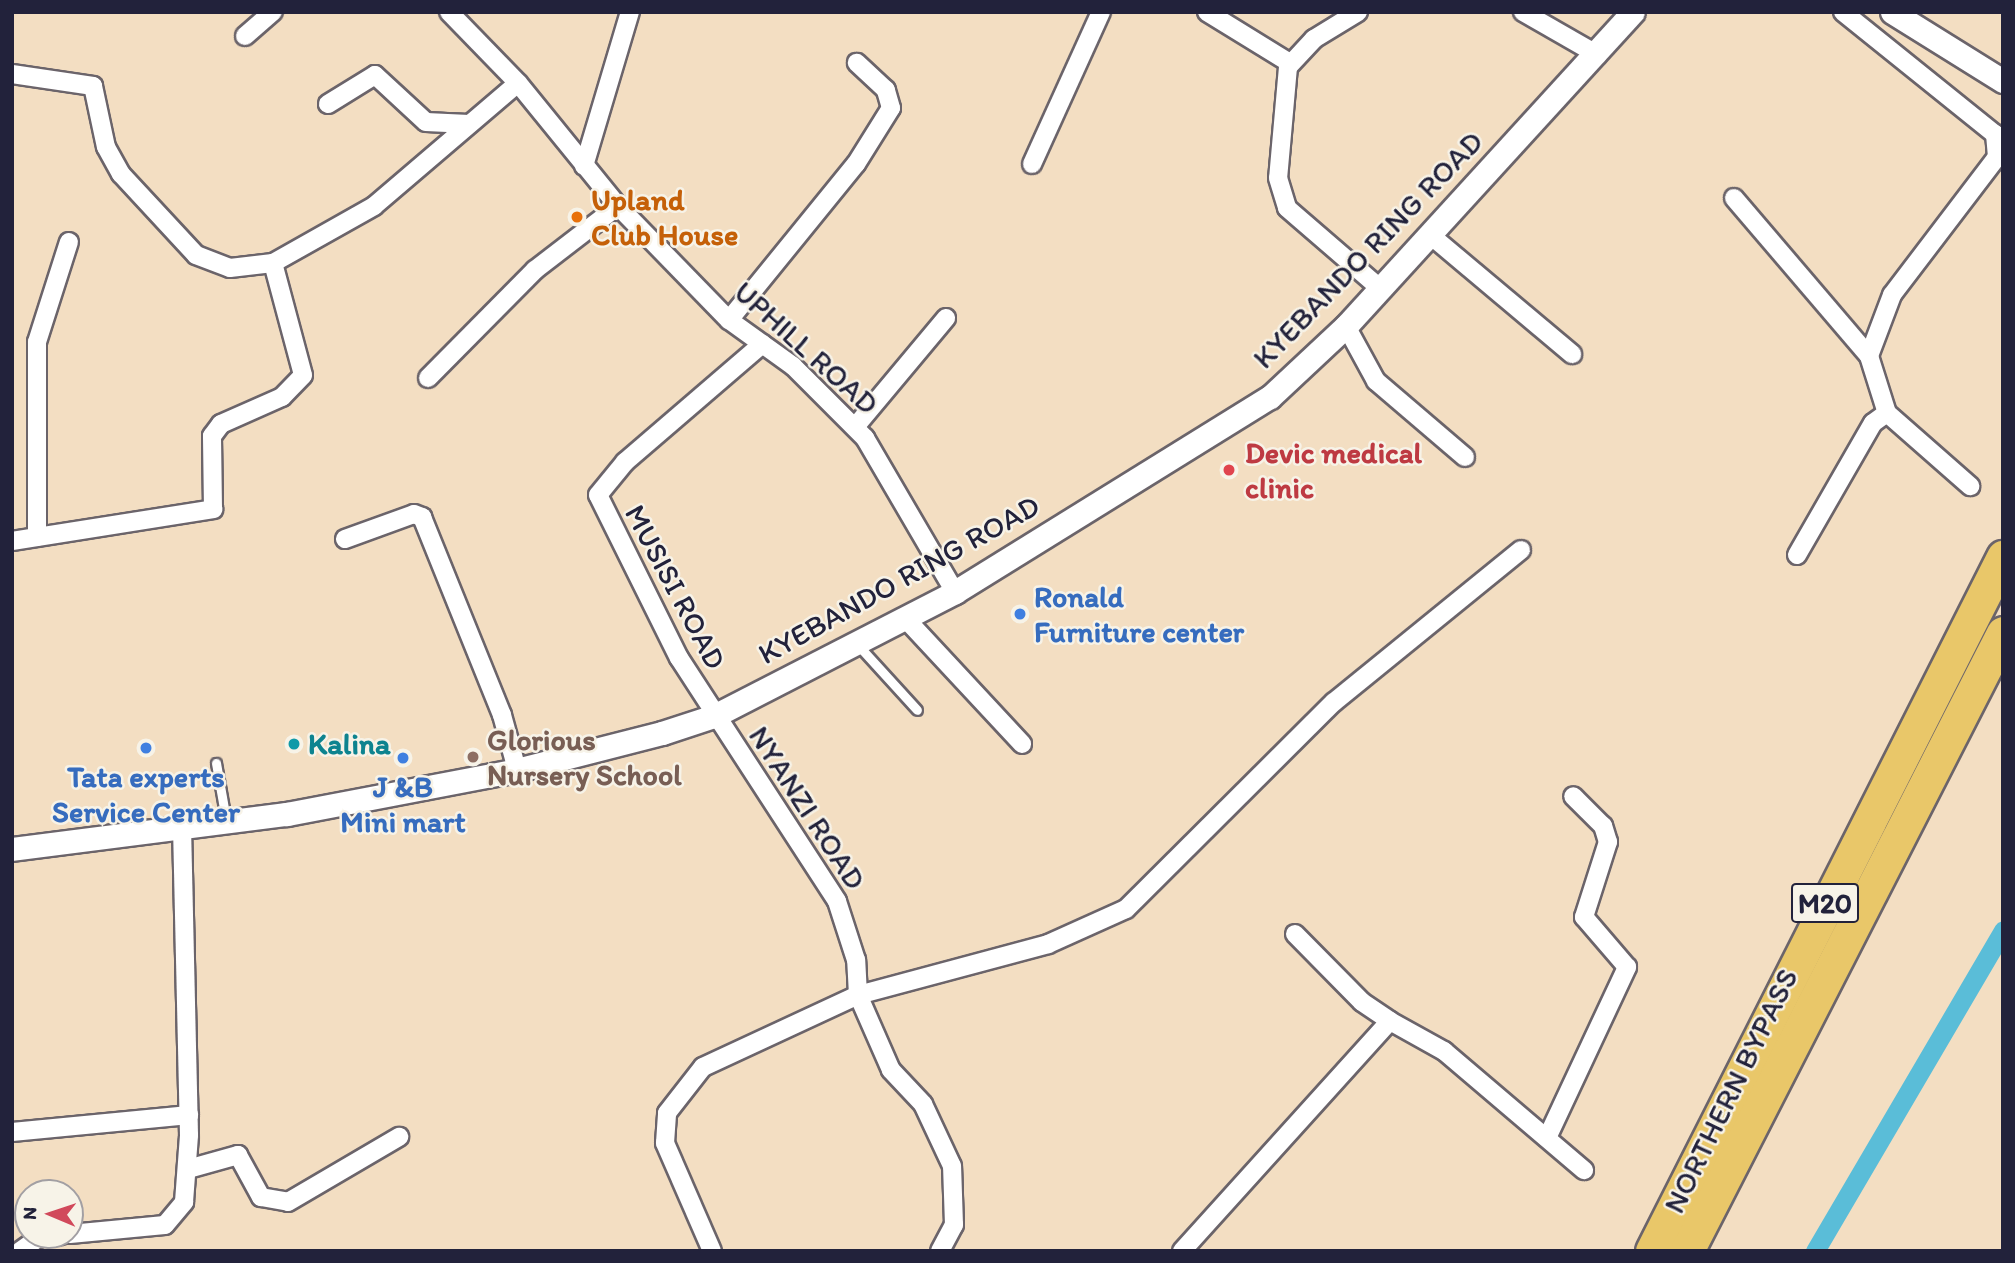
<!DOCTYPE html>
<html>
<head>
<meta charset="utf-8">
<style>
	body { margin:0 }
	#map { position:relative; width:2015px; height:1263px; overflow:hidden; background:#f3dec2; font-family:Itim,sans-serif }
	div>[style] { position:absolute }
	.canal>* { height:19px; margin:-9.5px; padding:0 9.5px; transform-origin:9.5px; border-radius:9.5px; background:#5abdd8 }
	.roads { filter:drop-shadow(2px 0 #6b646a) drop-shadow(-2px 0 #6b646a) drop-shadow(0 2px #6b646a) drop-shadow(0 -2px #6b646a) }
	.service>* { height:9px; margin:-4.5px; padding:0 4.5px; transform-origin:4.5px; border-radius:4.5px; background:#fff }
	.minor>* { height:18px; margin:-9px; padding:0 9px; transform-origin:9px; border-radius:9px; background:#fff }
	.tertiary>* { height:23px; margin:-11.5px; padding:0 11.5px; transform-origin:11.5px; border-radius:11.5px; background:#fff }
	.motorway>* { height:33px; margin:-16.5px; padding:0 16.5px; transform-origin:16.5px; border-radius:16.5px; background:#e9c769 }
	.dots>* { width:19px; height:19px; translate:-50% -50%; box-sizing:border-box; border:4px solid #f7f3e8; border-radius:50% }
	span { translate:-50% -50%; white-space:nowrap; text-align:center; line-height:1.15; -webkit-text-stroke:5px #f7f3e8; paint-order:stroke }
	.shield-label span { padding:2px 5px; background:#f7f3e8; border:2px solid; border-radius:5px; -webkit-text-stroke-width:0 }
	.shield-label { font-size:28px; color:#22223b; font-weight:700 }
	.food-label { font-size:30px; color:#c56008; font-weight:700 }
	.left { translate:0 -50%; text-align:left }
	.street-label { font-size:30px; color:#22223b }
	.health-label { font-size:30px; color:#be3a42; font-weight:700 }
	.shop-label { font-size:30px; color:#366cbe; font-weight:700 }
	.education-label { font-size:30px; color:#785e54; font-weight:700 }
	.culture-label { font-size:30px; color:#0d838f; font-weight:700 }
	.frame { position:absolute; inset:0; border:14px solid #22223b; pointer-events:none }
	.north { position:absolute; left:14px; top:1179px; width:70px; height:70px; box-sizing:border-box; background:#f7f3e8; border:2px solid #a29fa3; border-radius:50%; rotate:272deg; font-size:19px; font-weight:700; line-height:28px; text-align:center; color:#22223b }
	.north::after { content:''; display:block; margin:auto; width:24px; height:32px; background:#d1495b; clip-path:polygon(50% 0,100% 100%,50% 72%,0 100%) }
</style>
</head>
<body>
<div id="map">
	<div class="canal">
		<i style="left:1815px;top:1251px;width:372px;rotate:-59.6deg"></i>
	</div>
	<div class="roads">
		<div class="service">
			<i style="left:857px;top:644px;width:89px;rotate:47.7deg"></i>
			<i style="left:216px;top:763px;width:58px;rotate:80deg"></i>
		</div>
		<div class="minor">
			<i style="left:449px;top:12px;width:99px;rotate:45.8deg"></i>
			<i style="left:518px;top:83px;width:159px;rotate:50.9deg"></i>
			<i style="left:618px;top:206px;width:159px;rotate:45.8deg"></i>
			<i style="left:729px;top:320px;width:79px;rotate:35.7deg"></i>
			<i style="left:793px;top:366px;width:102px;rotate:45deg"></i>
			<i style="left:865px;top:438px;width:178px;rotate:59.7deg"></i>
			<i style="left:1207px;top:12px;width:97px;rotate:31.6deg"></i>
			<i style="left:1358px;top:12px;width:52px;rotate:148.5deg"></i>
			<i style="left:1314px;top:39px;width:38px;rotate:133deg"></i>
			<i style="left:1288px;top:67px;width:111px;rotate:95.1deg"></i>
			<i style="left:1278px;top:178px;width:31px;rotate:73deg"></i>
			<i style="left:1287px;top:208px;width:124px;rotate:40.8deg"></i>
			<i style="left:1523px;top:12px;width:86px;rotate:29.8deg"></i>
			<i style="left:1843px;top:12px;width:195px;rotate:38.8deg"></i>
			<i style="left:1995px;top:134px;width:23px;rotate:85deg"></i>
			<i style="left:1997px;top:157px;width:173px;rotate:127.3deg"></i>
			<i style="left:1892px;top:295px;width:65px;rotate:110.7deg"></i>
			<i style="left:1869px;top:356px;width:60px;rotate:72.5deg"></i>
			<i style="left:1887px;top:413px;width:111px;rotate:41.3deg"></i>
			<i style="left:245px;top:36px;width:37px;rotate:-41deg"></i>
			<i style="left:12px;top:74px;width:82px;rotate:8.4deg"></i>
			<i style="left:93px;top:86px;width:62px;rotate:78deg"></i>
			<i style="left:106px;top:147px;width:31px;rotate:61deg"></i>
			<i style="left:121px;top:174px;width:110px;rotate:47.2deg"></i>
			<i style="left:196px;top:255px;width:36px;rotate:21deg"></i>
			<i style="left:230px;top:268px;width:43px;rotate:-6.6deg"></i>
			<i style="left:273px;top:263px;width:116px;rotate:-29.4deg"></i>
			<i style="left:374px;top:206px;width:189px;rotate:-40.5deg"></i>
			<i style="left:328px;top:104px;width:55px;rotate:-31.7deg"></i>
			<i style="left:375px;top:75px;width:69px;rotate:42.7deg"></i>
			<i style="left:426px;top:122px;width:43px;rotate:2.7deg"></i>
			<i style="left:1032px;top:164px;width:167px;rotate:-65.6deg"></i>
			<i style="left:584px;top:166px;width:161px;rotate:-73.4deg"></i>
			<i style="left:1734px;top:198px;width:208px;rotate:49.5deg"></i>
			<i style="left:1429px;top:234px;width:187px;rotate:40deg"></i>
			<i style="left:729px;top:320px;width:201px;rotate:-50.9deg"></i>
			<i style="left:856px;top:164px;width:66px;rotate:-58deg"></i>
			<i style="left:891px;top:108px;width:19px;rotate:-106deg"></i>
			<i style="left:886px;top:90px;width:40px;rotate:-137deg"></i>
			<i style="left:1346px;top:326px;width:63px;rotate:61.4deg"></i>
			<i style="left:1376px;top:381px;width:117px;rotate:40.5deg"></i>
			<i style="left:428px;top:378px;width:152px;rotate:-45.3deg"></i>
			<i style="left:535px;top:270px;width:105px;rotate:-37.6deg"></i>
			<i style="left:855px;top:427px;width:142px;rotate:-50.1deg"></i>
			<i style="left:37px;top:537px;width:195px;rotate:-90deg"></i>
			<i style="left:37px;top:342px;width:105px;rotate:-72.3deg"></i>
			<i style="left:345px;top:539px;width:73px;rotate:-19.9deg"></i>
			<i style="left:414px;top:514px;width:9px;rotate:21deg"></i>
			<i style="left:422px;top:517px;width:214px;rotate:68deg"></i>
			<i style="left:502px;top:715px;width:57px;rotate:74.7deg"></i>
			<i style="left:12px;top:541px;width:204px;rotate:-9deg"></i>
			<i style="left:213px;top:509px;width:73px;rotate:-90.8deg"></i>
			<i style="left:212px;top:436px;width:15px;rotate:-53deg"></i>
			<i style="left:221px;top:424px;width:67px;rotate:-23.9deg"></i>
			<i style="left:282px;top:397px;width:30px;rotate:-46deg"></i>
			<i style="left:303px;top:375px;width:116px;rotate:-105deg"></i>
			<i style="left:1797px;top:555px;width:152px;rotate:-60.1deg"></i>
			<i style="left:1873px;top:423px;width:17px;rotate:-36deg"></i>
			<i style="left:905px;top:618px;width:172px;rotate:47.1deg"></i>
			<i style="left:1295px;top:934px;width:95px;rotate:45.4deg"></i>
			<i style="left:1362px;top:1002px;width:34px;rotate:34deg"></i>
			<i style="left:12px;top:1132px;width:178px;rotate:-5.5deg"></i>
			<i style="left:1547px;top:1138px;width:189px;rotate:-64.9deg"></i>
			<i style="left:1627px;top:967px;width:66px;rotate:-130.7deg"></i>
			<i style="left:1584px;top:917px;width:79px;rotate:-72.3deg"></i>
			<i style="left:1608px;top:842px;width:17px;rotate:-107deg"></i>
			<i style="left:1603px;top:826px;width:42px;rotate:-135deg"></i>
			<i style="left:188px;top:1169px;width:52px;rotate:-15.6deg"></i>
			<i style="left:238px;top:1155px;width:48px;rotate:61.3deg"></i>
			<i style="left:261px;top:1197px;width:27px;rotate:10deg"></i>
			<i style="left:288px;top:1202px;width:129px;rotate:-30.4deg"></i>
			<i style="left:70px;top:1234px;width:95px;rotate:-5.4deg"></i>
			<i style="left:165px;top:1225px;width:30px;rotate:-50deg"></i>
			<i style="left:184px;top:1202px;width:67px;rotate:-85.7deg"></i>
			<i style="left:189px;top:1135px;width:310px;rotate:-91.3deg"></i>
			<i style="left:20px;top:1251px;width:24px;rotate:-35deg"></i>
			<i style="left:40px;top:1237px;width:21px;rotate:-5deg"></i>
			<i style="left:712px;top:1251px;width:118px;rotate:-113.5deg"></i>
			<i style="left:665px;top:1143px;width:30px;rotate:-86deg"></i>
			<i style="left:667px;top:1113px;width:58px;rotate:-52deg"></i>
			<i style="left:703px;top:1067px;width:171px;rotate:-24.9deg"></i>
			<i style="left:858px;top:995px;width:35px;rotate:-93deg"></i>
			<i style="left:856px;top:960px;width:62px;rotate:-107.9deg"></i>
			<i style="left:837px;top:901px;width:290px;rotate:-123deg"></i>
			<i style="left:679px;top:658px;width:182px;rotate:-116.4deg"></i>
			<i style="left:598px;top:495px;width:43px;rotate:-50.7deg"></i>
			<i style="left:625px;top:462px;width:181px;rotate:-40.7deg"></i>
			<i style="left:940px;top:1251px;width:30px;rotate:-62deg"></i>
			<i style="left:954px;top:1225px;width:59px;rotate:-91.9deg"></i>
			<i style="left:952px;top:1166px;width:68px;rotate:-115.1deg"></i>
			<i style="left:923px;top:1104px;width:47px;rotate:-133.3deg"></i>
			<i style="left:891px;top:1070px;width:82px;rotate:-113.7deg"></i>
			<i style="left:858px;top:995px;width:197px;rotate:-15deg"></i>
			<i style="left:1048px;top:944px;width:85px;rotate:-24.2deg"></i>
			<i style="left:1126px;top:909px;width:293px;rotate:-44.9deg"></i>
			<i style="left:1334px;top:702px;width:241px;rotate:-39.1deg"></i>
			<i style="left:1182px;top:1251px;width:310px;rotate:-47.9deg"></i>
			<i style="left:1390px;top:1021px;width:62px;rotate:29.1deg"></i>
			<i style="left:1444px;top:1051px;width:184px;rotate:40.4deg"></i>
		</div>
		<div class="tertiary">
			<i style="left:1892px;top:12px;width:131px;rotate:31.9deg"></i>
			<i style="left:12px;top:849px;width:277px;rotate:-7.3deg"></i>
			<i style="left:287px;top:814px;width:234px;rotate:-10.8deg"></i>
			<i style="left:517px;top:770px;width:150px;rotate:-14.3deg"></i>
			<i style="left:662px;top:733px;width:55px;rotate:-18.1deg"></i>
			<i style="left:714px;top:716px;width:271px;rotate:-27.2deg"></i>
			<i style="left:955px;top:592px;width:370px;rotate:-31.8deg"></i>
			<i style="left:1270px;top:397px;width:104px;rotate:-43.1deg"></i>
			<i style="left:1346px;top:326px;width:425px;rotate:-47.6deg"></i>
		</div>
		<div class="motorway">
			<i style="left:1652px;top:1251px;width:778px;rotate:-63.17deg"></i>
			<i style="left:1687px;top:1251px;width:694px;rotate:-62.92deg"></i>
		</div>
	</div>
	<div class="dots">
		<i style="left:577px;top:217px;background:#e8710a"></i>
		<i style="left:1229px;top:470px;background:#e0444e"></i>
		<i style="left:1020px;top:614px;background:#3f7fe0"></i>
		<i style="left:294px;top:744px;background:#0f9aa8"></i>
		<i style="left:146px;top:748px;background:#3f7fe0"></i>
		<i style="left:473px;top:757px;background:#8d6e63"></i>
		<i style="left:403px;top:758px;background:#3f7fe0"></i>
	</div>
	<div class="shield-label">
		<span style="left:1825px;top:903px">M20</span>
	</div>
	<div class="food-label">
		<span class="left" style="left:591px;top:217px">Upland<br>Club House</span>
	</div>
	<div class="street-label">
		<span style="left:1368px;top:250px;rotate:-46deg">KYEBANDO RING ROAD</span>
		<span style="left:806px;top:348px;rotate:42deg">UPHILL ROAD</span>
		<span style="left:899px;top:580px;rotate:-29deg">KYEBANDO RING ROAD</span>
		<span style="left:675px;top:587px;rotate:62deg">MUSISI ROAD</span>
		<span style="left:807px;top:808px;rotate:57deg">NYANZI ROAD</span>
		<span style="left:1731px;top:1091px;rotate:-64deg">NORTHERN BYPASS</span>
	</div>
	<div class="health-label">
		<span class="left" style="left:1245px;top:470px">Devic medical<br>clinic</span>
	</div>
	<div class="shop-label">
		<span class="left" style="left:1034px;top:614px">Ronald<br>Furniture center</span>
		<span style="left:146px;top:794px">Tata experts<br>Service Center</span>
		<span style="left:403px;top:804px">J &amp;B<br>Mini mart</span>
	</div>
	<div class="education-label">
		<span class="left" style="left:487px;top:757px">Glorious<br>Nursery School</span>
	</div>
	<div class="culture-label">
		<span class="left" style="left:308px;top:744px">Kalina</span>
	</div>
	<div class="frame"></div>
	<div class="north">N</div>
</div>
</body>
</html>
